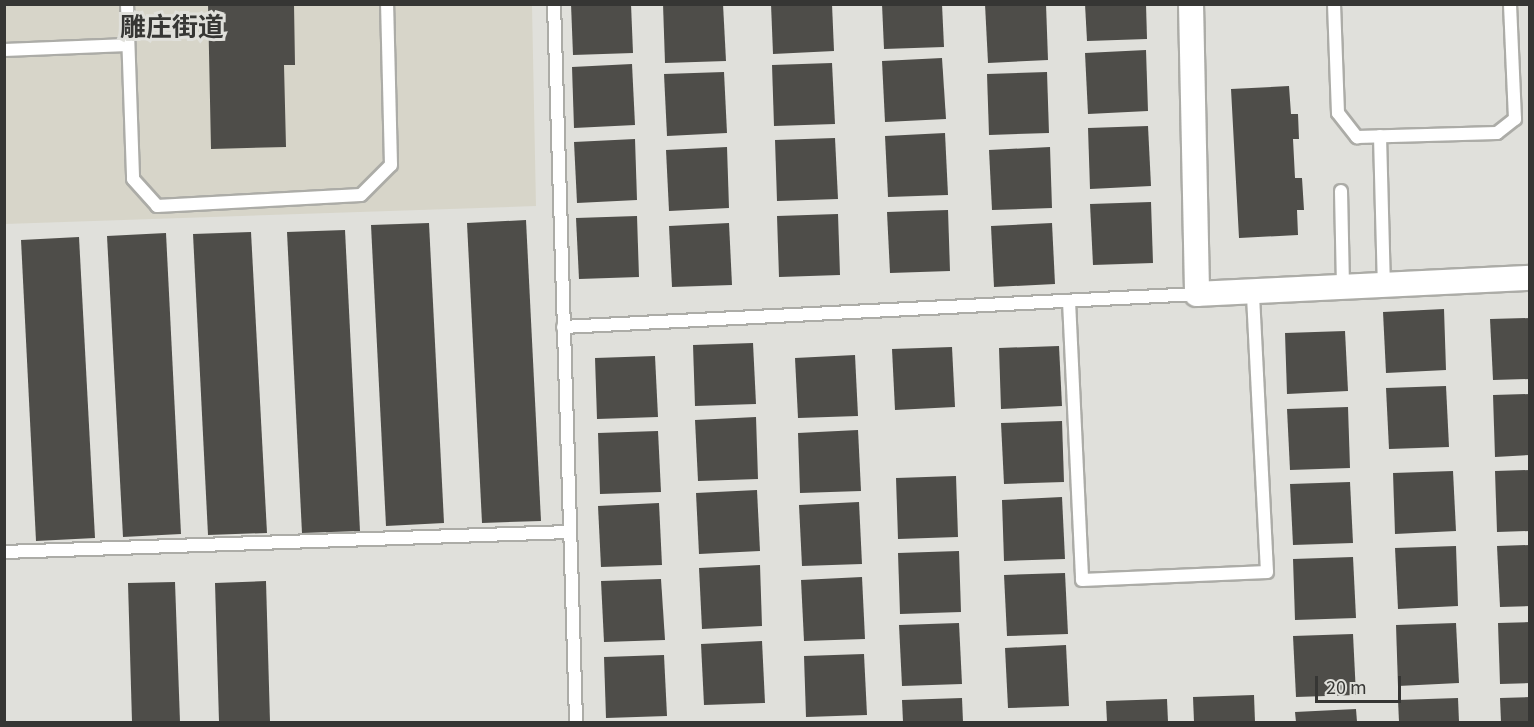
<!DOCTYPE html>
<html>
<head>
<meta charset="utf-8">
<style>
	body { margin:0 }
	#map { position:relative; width:1534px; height:727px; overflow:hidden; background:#e0e0db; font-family:Georgia,"Noto Sans SC",serif }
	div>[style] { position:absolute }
	.built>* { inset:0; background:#d7d5c9 }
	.building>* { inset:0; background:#4e4d49 }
	.roads { filter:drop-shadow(2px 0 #acaca7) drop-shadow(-2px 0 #acaca7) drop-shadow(0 2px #acaca7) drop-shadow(0 -2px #acaca7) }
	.lane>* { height:12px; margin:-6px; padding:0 6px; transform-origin:6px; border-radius:6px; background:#fff }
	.street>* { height:24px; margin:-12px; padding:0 12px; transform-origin:12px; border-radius:12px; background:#fff }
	span { translate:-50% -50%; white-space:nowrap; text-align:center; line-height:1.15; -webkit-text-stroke:6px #e0e0db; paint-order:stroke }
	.district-label { font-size:26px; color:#363634; font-weight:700 }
	.frame { position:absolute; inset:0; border:6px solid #363634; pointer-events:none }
	.scale { position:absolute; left:1315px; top:676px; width:86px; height:27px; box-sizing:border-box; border:3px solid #363634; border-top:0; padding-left:8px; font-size:18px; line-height:21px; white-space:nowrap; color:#363634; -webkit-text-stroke:4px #e0e0db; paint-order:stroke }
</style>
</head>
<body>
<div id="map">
	<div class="built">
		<i style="clip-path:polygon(4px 5px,532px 5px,536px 206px,5px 224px)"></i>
	</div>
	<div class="building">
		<i style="clip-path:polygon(208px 4px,294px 4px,295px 65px,284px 65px,286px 147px,211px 149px)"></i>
		<i style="clip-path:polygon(571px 4px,631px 4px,633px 53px,573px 55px)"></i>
		<i style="clip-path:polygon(663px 4px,723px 4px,726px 61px,665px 63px)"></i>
		<i style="clip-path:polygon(771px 4px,832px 4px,834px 51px,773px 54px)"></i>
		<i style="clip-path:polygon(882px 4px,942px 4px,944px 47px,884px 49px)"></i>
		<i style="clip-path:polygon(985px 4px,1046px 4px,1048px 60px,988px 63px)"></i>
		<i style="clip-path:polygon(1085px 4px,1146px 4px,1147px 39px,1087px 41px)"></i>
		<i style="clip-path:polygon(1146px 50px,1148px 111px,1088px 114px,1085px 53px)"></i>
		<i style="clip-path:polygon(942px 58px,946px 119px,885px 122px,882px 61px)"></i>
		<i style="clip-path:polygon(832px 63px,835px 124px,774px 126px,772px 65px)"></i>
		<i style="clip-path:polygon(632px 64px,635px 125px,574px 128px,572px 67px)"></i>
		<i style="clip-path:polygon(724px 72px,727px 133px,667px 136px,664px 74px)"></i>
		<i style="clip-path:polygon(1047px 72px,1049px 133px,989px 135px,987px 74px)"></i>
		<i style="clip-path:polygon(1289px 86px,1291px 114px,1298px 114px,1299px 139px,1293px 139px,1295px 178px,1302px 178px,1304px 210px,1297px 210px,1298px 235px,1239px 238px,1231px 89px)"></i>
		<i style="clip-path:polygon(1148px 126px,1151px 186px,1090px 189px,1088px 128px)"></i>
		<i style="clip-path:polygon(945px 133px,948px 195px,888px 197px,885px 136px)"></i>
		<i style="clip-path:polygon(835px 138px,838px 199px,777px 201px,775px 140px)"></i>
		<i style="clip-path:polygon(635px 139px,637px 200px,577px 203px,574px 142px)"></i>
		<i style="clip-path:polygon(727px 147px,729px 208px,669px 211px,666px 150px)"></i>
		<i style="clip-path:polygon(1050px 147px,1052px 208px,992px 210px,989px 150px)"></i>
		<i style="clip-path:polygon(1151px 202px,1153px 263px,1093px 265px,1090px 204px)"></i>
		<i style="clip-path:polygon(948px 210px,950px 271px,890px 273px,887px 212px)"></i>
		<i style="clip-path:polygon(838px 214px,840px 275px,779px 277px,777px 216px)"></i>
		<i style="clip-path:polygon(637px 216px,639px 277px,579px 279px,576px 218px)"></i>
		<i style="clip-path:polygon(526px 220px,541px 521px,482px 523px,467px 223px)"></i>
		<i style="clip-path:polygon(429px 223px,444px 523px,386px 526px,371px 225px)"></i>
		<i style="clip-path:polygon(729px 223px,732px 285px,672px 287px,669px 226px)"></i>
		<i style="clip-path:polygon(1052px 223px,1055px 284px,994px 287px,991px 226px)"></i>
		<i style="clip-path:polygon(345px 230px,360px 531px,302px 533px,287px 232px)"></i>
		<i style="clip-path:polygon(251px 232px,267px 533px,208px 535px,193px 234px)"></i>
		<i style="clip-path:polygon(166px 233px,181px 534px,123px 537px,107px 236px)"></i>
		<i style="clip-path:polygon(79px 237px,95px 538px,36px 541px,21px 240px)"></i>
		<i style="clip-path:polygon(1444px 309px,1446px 370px,1386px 373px,1383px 312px)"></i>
		<i style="clip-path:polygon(1530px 318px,1530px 379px,1493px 380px,1490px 319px)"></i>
		<i style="clip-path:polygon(1345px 331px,1348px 391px,1287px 394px,1285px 333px)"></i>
		<i style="clip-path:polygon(753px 343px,756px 404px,695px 406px,693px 345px)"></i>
		<i style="clip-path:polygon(1059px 346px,1062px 406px,1001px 409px,999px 348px)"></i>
		<i style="clip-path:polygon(952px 347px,955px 407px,895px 410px,892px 349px)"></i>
		<i style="clip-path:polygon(855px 355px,858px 416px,798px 418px,795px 358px)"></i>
		<i style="clip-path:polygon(655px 356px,658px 417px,597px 419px,595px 358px)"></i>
		<i style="clip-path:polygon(1446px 386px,1449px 447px,1389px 449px,1386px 388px)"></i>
		<i style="clip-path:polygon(1530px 394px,1530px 455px,1495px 457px,1493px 395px)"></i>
		<i style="clip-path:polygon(1348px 407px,1350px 468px,1290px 470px,1287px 409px)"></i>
		<i style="clip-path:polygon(756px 417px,758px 479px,698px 481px,695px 420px)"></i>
		<i style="clip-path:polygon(1062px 421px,1064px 482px,1004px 484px,1001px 423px)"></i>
		<i style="clip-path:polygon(858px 430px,861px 491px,800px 493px,798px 433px)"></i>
		<i style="clip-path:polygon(658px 431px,661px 492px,600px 494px,598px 433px)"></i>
		<i style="clip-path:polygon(1530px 470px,1530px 531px,1497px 532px,1495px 471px)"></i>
		<i style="clip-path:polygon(1453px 471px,1456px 531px,1395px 534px,1393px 473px)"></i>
		<i style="clip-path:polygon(956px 476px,958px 537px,898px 539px,896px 478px)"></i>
		<i style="clip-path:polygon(1350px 482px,1353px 543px,1293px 545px,1290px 484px)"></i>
		<i style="clip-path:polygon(757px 490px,760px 551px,699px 554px,696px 493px)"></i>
		<i style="clip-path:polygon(1062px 497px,1065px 559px,1004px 561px,1002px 500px)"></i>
		<i style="clip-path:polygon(859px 502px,862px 564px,802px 566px,799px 505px)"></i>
		<i style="clip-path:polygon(659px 503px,662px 565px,601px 567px,598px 506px)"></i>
		<i style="clip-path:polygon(1530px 545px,1530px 606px,1500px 607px,1497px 546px)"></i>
		<i style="clip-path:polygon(1456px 546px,1458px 606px,1398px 609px,1395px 548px)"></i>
		<i style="clip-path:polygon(959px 551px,961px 612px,900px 614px,898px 553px)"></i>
		<i style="clip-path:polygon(1353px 557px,1356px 618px,1295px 620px,1293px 559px)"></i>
		<i style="clip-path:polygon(760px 565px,762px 626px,702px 629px,699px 568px)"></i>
		<i style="clip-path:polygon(1065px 573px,1068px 634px,1007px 636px,1004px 575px)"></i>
		<i style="clip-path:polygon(862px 577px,865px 639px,804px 641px,801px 580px)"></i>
		<i style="clip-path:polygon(661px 579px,665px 640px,604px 642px,601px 581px)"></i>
		<i style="clip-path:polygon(266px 581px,270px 722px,219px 722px,215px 583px)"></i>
		<i style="clip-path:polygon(175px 582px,180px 722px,132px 722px,128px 583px)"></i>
		<i style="clip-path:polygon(1530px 622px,1530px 683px,1500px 684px,1498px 623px)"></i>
		<i style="clip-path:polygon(959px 623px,962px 684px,902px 686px,899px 625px)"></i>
		<i style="clip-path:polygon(1456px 623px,1459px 683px,1398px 686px,1396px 625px)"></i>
		<i style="clip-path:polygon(1353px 634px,1356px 695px,1296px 697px,1293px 636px)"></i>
		<i style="clip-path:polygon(762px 641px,765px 703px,704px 705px,701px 644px)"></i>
		<i style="clip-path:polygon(1066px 645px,1069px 706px,1008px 708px,1005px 648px)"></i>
		<i style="clip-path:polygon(864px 654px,867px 715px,806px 717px,804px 656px)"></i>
		<i style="clip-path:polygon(664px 655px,667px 716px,606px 718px,604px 657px)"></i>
		<i style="clip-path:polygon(1254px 695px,1255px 722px,1194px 722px,1193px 697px)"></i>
		<i style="clip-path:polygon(1530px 697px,1530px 722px,1501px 722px,1500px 698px)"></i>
		<i style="clip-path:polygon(962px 698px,963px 722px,903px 722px,902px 700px)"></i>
		<i style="clip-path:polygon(1458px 698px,1459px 722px,1399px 722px,1398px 700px)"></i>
		<i style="clip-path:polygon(1167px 699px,1168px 722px,1107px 722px,1106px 701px)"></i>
		<i style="clip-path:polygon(1356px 709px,1357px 722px,1296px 722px,1295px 712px)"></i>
	</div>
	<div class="roads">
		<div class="lane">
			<i style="left:127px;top:4px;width:175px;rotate:88deg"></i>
			<i style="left:133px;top:179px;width:36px;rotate:48deg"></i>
			<i style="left:157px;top:206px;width:204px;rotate:-3.1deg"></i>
			<i style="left:361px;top:195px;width:42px;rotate:-45deg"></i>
			<i style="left:391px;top:165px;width:161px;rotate:-91.4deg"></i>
			<i style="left:554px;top:4px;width:718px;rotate:88.24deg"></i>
			<i style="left:1334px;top:4px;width:109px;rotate:87.9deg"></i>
			<i style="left:1338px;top:113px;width:31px;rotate:52deg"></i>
			<i style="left:1357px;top:137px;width:140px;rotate:-1.6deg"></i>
			<i style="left:1497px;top:133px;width:23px;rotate:-38deg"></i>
			<i style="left:1515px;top:119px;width:115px;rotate:-92.5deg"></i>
			<i style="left:4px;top:50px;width:124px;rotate:-2.3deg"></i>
			<i style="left:1380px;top:136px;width:149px;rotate:88.5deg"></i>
			<i style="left:1341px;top:191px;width:96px;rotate:88.8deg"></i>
			<i style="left:1069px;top:301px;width:279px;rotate:87.3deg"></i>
			<i style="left:1082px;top:580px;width:185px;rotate:-2.5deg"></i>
			<i style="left:1267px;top:572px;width:280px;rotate:-92.9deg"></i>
			<i style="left:563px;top:327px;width:635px;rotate:-2.98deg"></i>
			<i style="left:4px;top:552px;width:565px;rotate:-2.03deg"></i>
		</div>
		<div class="street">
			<i style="left:1191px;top:4px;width:290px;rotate:88.8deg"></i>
			<i style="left:1197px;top:294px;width:333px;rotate:-2.8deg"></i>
		</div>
	</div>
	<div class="district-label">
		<span style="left:172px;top:25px">雕庄街道</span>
	</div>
	<div class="frame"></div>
	<div class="scale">20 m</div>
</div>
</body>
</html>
